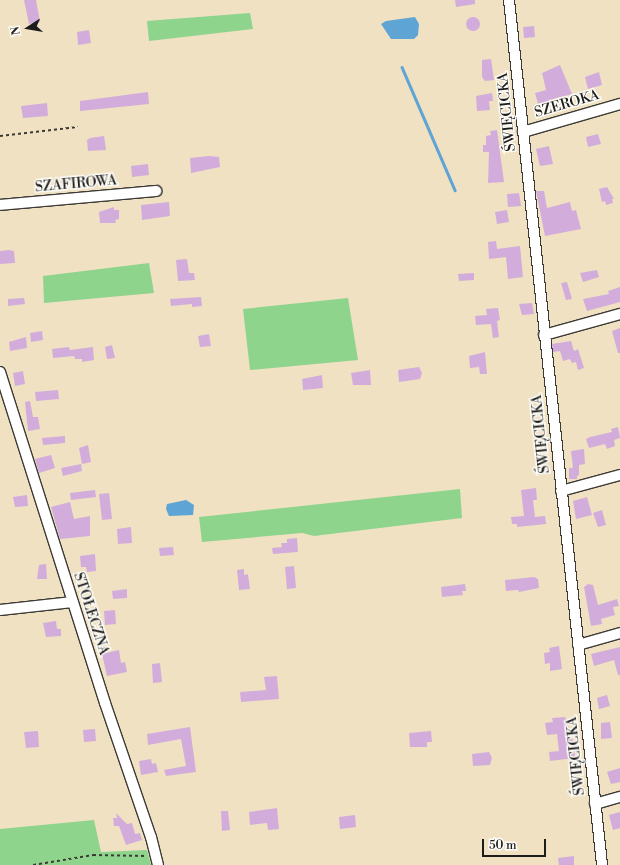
<!DOCTYPE html>
<html>
<head>
<meta charset="utf-8">
<style>
	body { margin:0 }
	#map { position:relative; width:620px; height:865px; overflow:hidden; background:#f0e1c2; font-family:"Libre Bodoni",serif }
	div>[style] { position:absolute }
	.green>* { inset:0; background:#8fd48d }
	.water>* { inset:0; background:#5ea4d4 }
	.stream>* { height:2.5px; margin:-1.25px; padding:0 1.25px; transform-origin:1.25px; border-radius:1.25px; background:#5ea4d4 }
	.building>* { inset:0; background:#d2addc }
	.round { border-radius:50% }
	.path>* { height:1.5px; margin-top:-0.75px; transform-origin:0; background:repeating-linear-gradient(90deg,#3c3a35 0 3px,transparent 0 6px) }
	.roads { filter:drop-shadow(1px 0 #3c3a35) drop-shadow(-1px 0 #3c3a35) drop-shadow(0 1px #3c3a35) drop-shadow(0 -1px #3c3a35) }
	.minor>* { height:10px; margin:-5px; padding:0 5px; transform-origin:5px; border-radius:5px; background:#fff }
	span { translate:-50% -50%; white-space:nowrap; text-align:center; line-height:1.15; -webkit-text-stroke:3px #fdfcf7; paint-order:stroke }
	.street-label { font-size:14px; color:#1c1c1c }
	.north { position:absolute; left:8px; top:8px; width:40px; height:40px; -webkit-text-stroke:3px #fdfcf7; paint-order:stroke; rotate:258deg; font-size:11px; font-weight:700; line-height:16px; text-align:center; color:#1c1c1c }
	.north::after { content:''; display:block; margin:auto; width:14px; height:18px; background:#1c1c1c; clip-path:polygon(50% 0,100% 100%,50% 72%,0 100%) }
	.scale { position:absolute; left:482px; top:839px; width:64px; height:18px; box-sizing:border-box; border:2px solid #1c1c1c; border-top:0; padding-left:5px; font-size:12px; line-height:14px; white-space:nowrap; color:#1c1c1c; -webkit-text-stroke:3px #fdfcf7; paint-order:stroke }
</style>
</head>
<body>
<div id="map">
	<div class="green">
		<i style="clip-path:polygon(250px 13px,253px 29px,149px 41px,147px 21px)"></i>
		<i style="clip-path:polygon(149px 263px,154px 293px,44px 303px,43px 276px)"></i>
		<i style="clip-path:polygon(348px 298px,358px 360px,250px 370px,243px 309px)"></i>
		<i style="clip-path:polygon(460px 489px,462px 518px,314px 536px,302px 533px,202px 542px,199px 517px)"></i>
		<i style="clip-path:polygon(94px 820px,101px 852px,147px 850px,151px 865px,0 865px,0 829px)"></i>
	</div>
	<div class="water">
		<i style="clip-path:polygon(415px 17px,419px 24px,418px 35px,414px 39px,391px 39px,381px 24px,386px 21px)"></i>
		<i style="clip-path:polygon(186px 500px,194px 505px,193px 515px,169px 516px,166px 509px,167px 504px)"></i>
	</div>
	<div class="stream">
		<i style="left:402px;top:67px;width:134px;rotate:66.7deg"></i>
	</div>
	<div class="building">
		<i style="clip-path:polygon(24px 0,36px 0,40px 22px,29px 24px)"></i>
		<i style="clip-path:polygon(455px 0,475px 0,475px 4px,456px 7px)"></i>
		<i class="round" style="left:466px;top:17px;width:14px;height:14px"></i>
		<i style="clip-path:polygon(534px 26px,535px 37px,524px 38px,523px 27px)"></i>
		<i style="clip-path:polygon(89px 30px,91px 43px,78px 45px,77px 32px)"></i>
		<i style="clip-path:polygon(491px 59px,494px 80px,485px 81px,482px 77px,482px 60px)"></i>
		<i style="clip-path:polygon(560px 65px,572px 94px,549px 100px,550px 104px,539px 107px,535px 93px,546px 90px,542px 73px)"></i>
		<i style="clip-path:polygon(599px 72px,602px 85px,588px 89px,585px 77px)"></i>
		<i style="clip-path:polygon(148px 92px,149px 104px,80px 111px,80px 101px)"></i>
		<i style="clip-path:polygon(492px 93px,493px 101px,489px 101px,490px 110px,477px 111px,476px 96px)"></i>
		<i style="clip-path:polygon(47px 103px,48px 116px,23px 118px,21px 106px)"></i>
		<i style="clip-path:polygon(497px 130px,504px 182px,488px 183px,489px 152px,483px 152px,483px 145px,486px 145px,486px 136px,491px 135px,490px 131px)"></i>
		<i style="clip-path:polygon(598px 134px,601px 144px,588px 147px,586px 137px)"></i>
		<i style="clip-path:polygon(104px 136px,106px 150px,88px 151px,87px 140px,90px 138px)"></i>
		<i style="clip-path:polygon(549px 146px,553px 164px,540px 166px,536px 149px)"></i>
		<i style="clip-path:polygon(209px 156px,219px 157px,220px 167px,191px 173px,190px 158px)"></i>
		<i style="clip-path:polygon(148px 164px,149px 175px,132px 177px,131px 166px)"></i>
		<i style="clip-path:polygon(607px 187px,614px 199px,612px 199px,613px 203px,606px 205px,605px 201px,602px 202px,599px 189px)"></i>
		<i style="clip-path:polygon(536px 191px,544px 191px,547px 208px,570px 202px,572px 211px,576px 210px,581px 229px,545px 236px)"></i>
		<i style="clip-path:polygon(519px 193px,521px 206px,508px 207px,507px 194px)"></i>
		<i style="clip-path:polygon(169px 202px,170px 216px,142px 220px,141px 205px)"></i>
		<i style="clip-path:polygon(114px 207px,114px 210px,119px 210px,119px 219px,115px 220px,116px 223px,100px 223px,99px 212px)"></i>
		<i style="clip-path:polygon(507px 210px,509px 222px,497px 224px,495px 212px)"></i>
		<i style="clip-path:polygon(496px 241px,497px 249px,520px 246px,523px 277px,508px 279px,506px 257px,489px 259px,488px 242px)"></i>
		<i style="clip-path:polygon(9px 250px,14px 251px,15px 263px,0 264px,0 251px)"></i>
		<i style="clip-path:polygon(187px 259px,189px 273px,194px 273px,195px 280px,178px 281px,176px 260px)"></i>
		<i style="clip-path:polygon(597px 270px,599px 277px,583px 282px,580px 273px)"></i>
		<i style="clip-path:polygon(474px 273px,474px 280px,459px 281px,458px 274px)"></i>
		<i style="clip-path:polygon(567px 282px,572px 299px,566px 300px,561px 283px)"></i>
		<i style="clip-path:polygon(620px 287px,620px 302px,587px 311px,583px 299px,609px 294px,608px 291px)"></i>
		<i style="clip-path:polygon(201px 297px,202px 306px,192px 307px,192px 304px,171px 306px,170px 299px)"></i>
		<i style="clip-path:polygon(24px 298px,25px 304px,8px 306px,8px 299px)"></i>
		<i style="clip-path:polygon(532px 303px,534px 314px,522px 315px,519px 304px)"></i>
		<i style="clip-path:polygon(498px 308px,500px 320px,497px 321px,499px 337px,493px 338px,491px 324px,476px 325px,475px 316px,487px 315px,486px 309px)"></i>
		<i style="clip-path:polygon(620px 328px,620px 353px,618px 353px,612px 331px)"></i>
		<i style="clip-path:polygon(42px 331px,43px 340px,31px 342px,30px 333px)"></i>
		<i style="clip-path:polygon(209px 334px,211px 346px,200px 347px,198px 336px)"></i>
		<i style="clip-path:polygon(26px 337px,27px 348px,10px 351px,9px 342px)"></i>
		<i style="clip-path:polygon(571px 341px,574px 351px,578px 349px,584px 368px,578px 370px,576px 362px,572px 363px,570px 359px,563px 361px,560px 351px,553px 352px,552px 344px)"></i>
		<i style="clip-path:polygon(112px 345px,115px 358px,107px 359px,105px 347px)"></i>
		<i style="clip-path:polygon(69px 347px,70px 350px,93px 347px,94px 360px,82px 362px,82px 359px,75px 359px,74px 356px,53px 358px,52px 349px)"></i>
		<i style="clip-path:polygon(485px 352px,487px 374px,480px 374px,479px 367px,470px 368px,469px 356px)"></i>
		<i style="clip-path:polygon(419px 367px,422px 373px,420px 379px,399px 382px,398px 370px)"></i>
		<i style="clip-path:polygon(370px 370px,371px 385px,353px 385px,351px 373px)"></i>
		<i style="clip-path:polygon(23px 371px,25px 384px,15px 386px,13px 373px)"></i>
		<i style="clip-path:polygon(322px 375px,323px 388px,303px 390px,302px 379px)"></i>
		<i style="clip-path:polygon(58px 390px,59px 399px,36px 401px,35px 392px)"></i>
		<i style="clip-path:polygon(30px 401px,33px 417px,38px 417px,40px 429px,28px 431px,25px 402px)"></i>
		<i style="clip-path:polygon(618px 427px,620px 438px,614px 440px,615px 446px,607px 449px,605px 444px,589px 448px,586px 439px,590px 437px,612px 432px,611px 429px)"></i>
		<i style="clip-path:polygon(65px 436px,65px 443px,43px 445px,42px 438px)"></i>
		<i style="clip-path:polygon(88px 445px,91px 462px,82px 464px,79px 448px)"></i>
		<i style="clip-path:polygon(584px 449px,585px 464px,579px 465px,579px 475px,577px 476px,577px 479px,569px 479px,569px 468px,573px 468px,571px 451px)"></i>
		<i style="clip-path:polygon(51px 455px,55px 468px,39px 473px,35px 459px)"></i>
		<i style="clip-path:polygon(81px 464px,82px 471px,63px 476px,61px 468px)"></i>
		<i style="clip-path:polygon(536px 488px,537px 500px,533px 500px,535px 517px,545px 516px,546px 524px,517px 527px,517px 524px,512px 524px,511px 517px,524px 516px,521px 490px)"></i>
		<i style="clip-path:polygon(95px 490px,96px 497px,71px 500px,70px 493px)"></i>
		<i style="clip-path:polygon(109px 493px,112px 519px,102px 520px,99px 494px)"></i>
		<i style="clip-path:polygon(27px 495px,28px 506px,15px 507px,13px 497px)"></i>
		<i style="clip-path:polygon(587px 497px,592px 515px,576px 519px,573px 501px)"></i>
		<i style="clip-path:polygon(70px 502px,74px 519px,90px 516px,90px 536px,60px 539px,51px 507px)"></i>
		<i style="clip-path:polygon(602px 510px,606px 525px,598px 527px,593px 513px)"></i>
		<i style="clip-path:polygon(131px 527px,132px 543px,118px 544px,117px 529px)"></i>
		<i style="clip-path:polygon(297px 538px,298px 552px,273px 554px,272px 548px,282px 547px,281px 543px,287px 543px,287px 539px)"></i>
		<i style="clip-path:polygon(173px 547px,174px 555px,160px 556px,159px 548px)"></i>
		<i style="clip-path:polygon(95px 554px,96px 571px,87px 572px,86px 567px,81px 567px,80px 556px)"></i>
		<i style="clip-path:polygon(46px 564px,47px 579px,37px 579px,39px 565px)"></i>
		<i style="clip-path:polygon(294px 566px,296px 588px,287px 589px,285px 567px)"></i>
		<i style="clip-path:polygon(244px 569px,244px 575px,248px 574px,250px 589px,239px 590px,237px 570px)"></i>
		<i style="clip-path:polygon(534px 577px,538px 579px,539px 588px,519px 592px,518px 590px,506px 591px,505px 580px)"></i>
		<i style="clip-path:polygon(465px 584px,466px 591px,462px 591px,463px 595px,442px 597px,441px 587px)"></i>
		<i style="clip-path:polygon(588px 584px,593px 585px,598px 605px,617px 599px,619px 606px,613px 607px,615px 615px,601px 619px,602px 624px,591px 626px,584px 587px)"></i>
		<i style="clip-path:polygon(127px 589px,127px 598px,113px 599px,112px 591px)"></i>
		<i style="clip-path:polygon(115px 610px,116px 624px,105px 625px,104px 611px)"></i>
		<i style="clip-path:polygon(56px 621px,57px 629px,61px 629px,61px 636px,46px 637px,43px 623px)"></i>
		<i style="clip-path:polygon(559px 646px,562px 669px,550px 671px,550px 663px,545px 664px,544px 653px,550px 652px,549px 648px)"></i>
		<i style="clip-path:polygon(620px 647px,620px 675px,618px 675px,614px 660px,594px 666px,591px 654px)"></i>
		<i style="clip-path:polygon(119px 650px,121px 663px,125px 662px,127px 672px,107px 676px,102px 654px)"></i>
		<i style="clip-path:polygon(160px 663px,162px 682px,153px 683px,152px 664px)"></i>
		<i style="clip-path:polygon(277px 676px,279px 699px,241px 702px,240px 692px,266px 690px,264px 677px)"></i>
		<i style="clip-path:polygon(607px 695px,610px 706px,599px 709px,597px 698px)"></i>
		<i style="clip-path:polygon(565px 717px,576px 750px,574px 758px,550px 761px,549px 752px,559px 751px,557px 734px,547px 735px,545px 723px,553px 722px,552px 718px)"></i>
		<i style="clip-path:polygon(610px 722px,612px 738px,601px 739px,601px 723px)"></i>
		<i style="clip-path:polygon(190px 727px,196px 772px,166px 776px,164px 770px,186px 766px,181px 739px,148px 745px,147px 734px)"></i>
		<i style="clip-path:polygon(95px 729px,96px 741px,84px 742px,83px 730px)"></i>
		<i style="clip-path:polygon(38px 731px,39px 747px,26px 748px,24px 732px)"></i>
		<i style="clip-path:polygon(431px 731px,432px 742px,427px 742px,427px 747px,410px 747px,409px 733px)"></i>
		<i style="clip-path:polygon(489px 752px,492px 758px,490px 765px,473px 766px,472px 754px)"></i>
		<i style="clip-path:polygon(151px 759px,152px 764px,156px 763px,158px 772px,141px 775px,139px 761px)"></i>
		<i style="clip-path:polygon(620px 768px,620px 782px,611px 784px,607px 772px)"></i>
		<i style="clip-path:polygon(277px 808px,279px 829px,268px 830px,267px 823px,250px 825px,249px 812px)"></i>
		<i style="clip-path:polygon(221px 811px,228px 811px,230px 830px,222px 831px)"></i>
		<i style="clip-path:polygon(620px 812px,620px 828px,613px 830px,609px 815px)"></i>
		<i style="clip-path:polygon(116px 813px,127px 824px,132px 823px,135px 834px,140px 833px,142px 840px,126px 845px,119px 826px,114px 826px,113px 818px,117px 818px)"></i>
		<i style="clip-path:polygon(355px 815px,356px 827px,340px 829px,339px 817px)"></i>
		<i style="clip-path:polygon(574px 856px,574px 865px,559px 865px,558px 858px)"></i>
	</div>
	<div class="path">
		<i style="left:0;top:136px;width:78px;rotate:-6.7deg"></i>
		<i style="left:33px;top:865px;width:61px;rotate:-9.5deg"></i>
		<i style="left:93px;top:855px;width:54px;rotate:1.1deg"></i>
	</div>
	<div class="roads">
		<div class="minor">
			<i style="left:509px;top:0;width:870px;rotate:83.86deg"></i>
			<i style="left:523px;top:132px;width:101px;rotate:-16.1deg"></i>
			<i style="left:0;top:205px;width:157px;rotate:-5.1deg"></i>
			<i style="left:544px;top:335px;width:79px;rotate:-15.4deg"></i>
			<i style="left:0;top:372px;width:347px;rotate:72.4deg"></i>
			<i style="left:105px;top:703px;width:142px;rotate:71.1deg"></i>
			<i style="left:151px;top:837px;width:29px;rotate:76deg"></i>
			<i style="left:561px;top:491px;width:61px;rotate:-15.2deg"></i>
			<i style="left:0;top:610px;width:73px;rotate:-6.3deg"></i>
			<i style="left:578px;top:645px;width:44px;rotate:-15.9deg"></i>
			<i style="left:595px;top:804px;width:26px;rotate:-16deg"></i>
		</div>
	</div>
	<div class="street-label">
		<span style="left:567px;top:104px;rotate:-16deg">SZEROKA</span>
		<span style="left:507px;top:112px;rotate:-96deg">ŚWIĘCICKA</span>
		<span style="left:76px;top:184px;rotate:-5deg">SZAFIROWA</span>
		<span style="left:541px;top:434px;rotate:-96deg">ŚWIĘCICKA</span>
		<span style="left:91px;top:614px;rotate:72deg">STOŁECZNA</span>
		<span style="left:576px;top:756px;rotate:-96deg">ŚWIĘCICKA</span>
	</div>
	<div class="north">N</div>
	<div class="scale">50 m</div>
</div>
</body>
</html>
